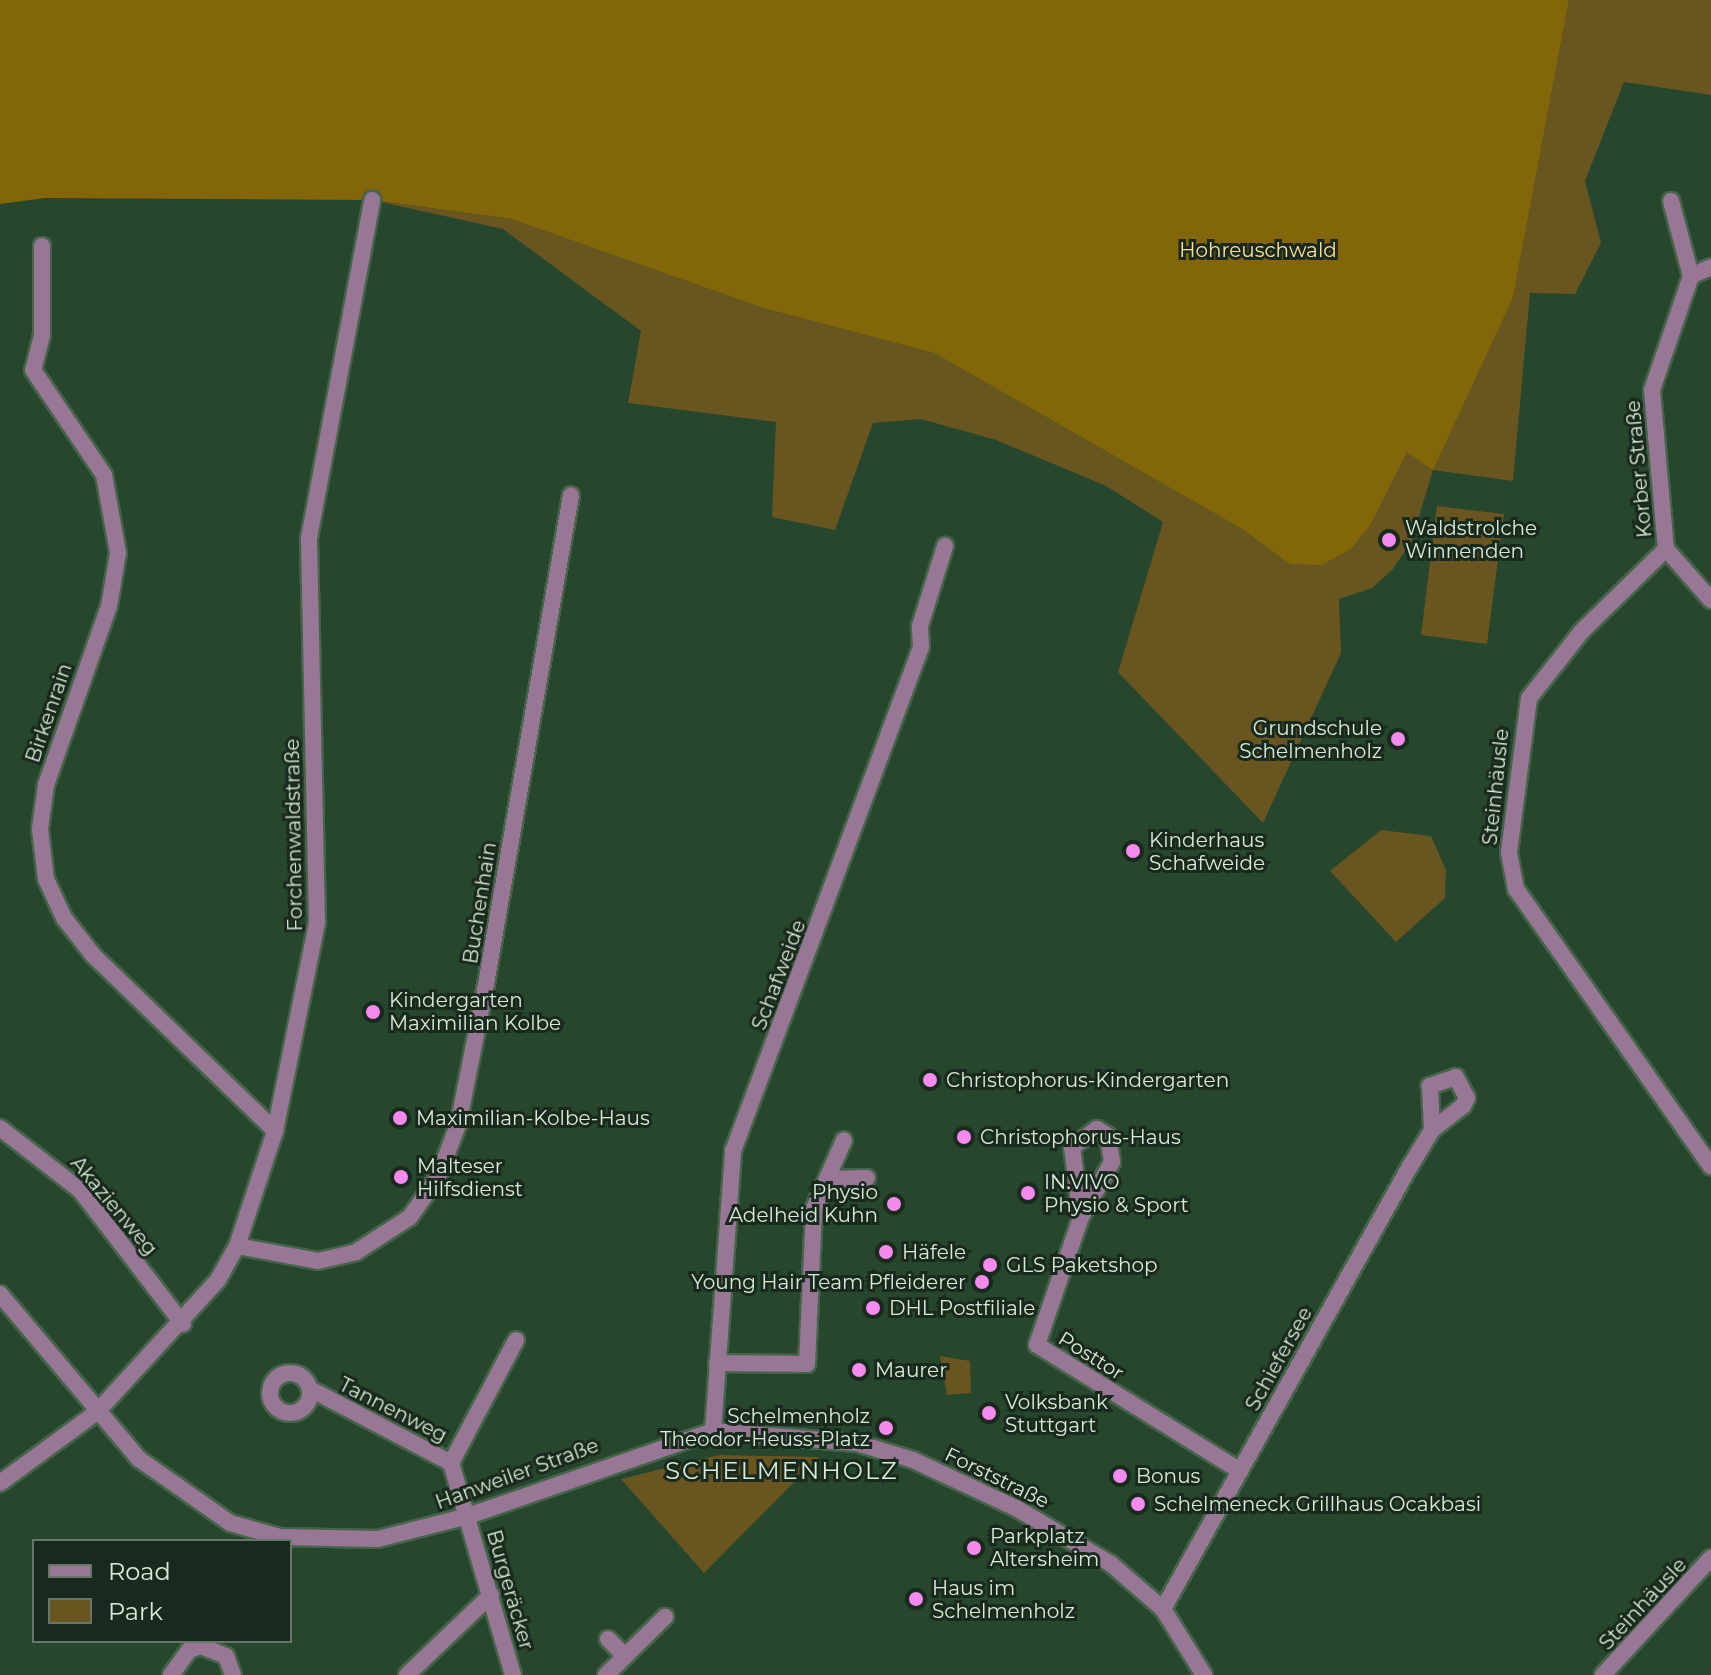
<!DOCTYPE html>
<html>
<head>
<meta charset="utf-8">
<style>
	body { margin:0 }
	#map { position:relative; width:1711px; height:1675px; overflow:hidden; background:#26462d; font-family:Montserrat,sans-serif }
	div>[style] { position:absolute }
	.green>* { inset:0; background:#685520 }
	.forest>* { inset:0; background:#826609 }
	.roads { filter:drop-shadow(2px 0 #46634c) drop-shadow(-2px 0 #46634c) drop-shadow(0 2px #46634c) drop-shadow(0 -2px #46634c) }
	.minor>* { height:16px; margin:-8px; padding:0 8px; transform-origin:8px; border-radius:8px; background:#987795 }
	.minor>.ring { margin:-8px; padding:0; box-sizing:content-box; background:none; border:16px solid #987795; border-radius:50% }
	.tertiary>* { height:16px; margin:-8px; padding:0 8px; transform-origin:8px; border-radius:8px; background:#987795 }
	.dots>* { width:22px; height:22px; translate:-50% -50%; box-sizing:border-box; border:4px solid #1a291d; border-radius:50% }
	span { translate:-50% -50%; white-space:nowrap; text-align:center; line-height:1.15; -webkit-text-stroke:6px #1a291d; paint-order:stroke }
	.park-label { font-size:20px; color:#fbdf96 }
	.street-label { font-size:20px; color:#d7e9d9 }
	.poi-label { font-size:20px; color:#d7e9d9 }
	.left { translate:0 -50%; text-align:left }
	.right { translate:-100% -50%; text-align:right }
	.quarter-label { font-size:24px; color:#d7e9d9; letter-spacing:2px }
	.legend { position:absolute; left:32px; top:1539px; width:260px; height:104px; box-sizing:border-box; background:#1a291d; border:2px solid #667668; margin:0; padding:10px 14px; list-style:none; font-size:24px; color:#d7e9d9 }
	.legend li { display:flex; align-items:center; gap:16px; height:40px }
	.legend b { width:40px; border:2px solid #667668 }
</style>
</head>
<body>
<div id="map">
	<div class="green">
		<i style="clip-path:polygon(1569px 0,1711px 0,1711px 95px,1624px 82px,1585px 181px,1601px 243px,1575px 294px,1530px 293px,1513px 481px,1433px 470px,1412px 540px,1393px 569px,1372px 588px,1339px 599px,1341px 653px,1263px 823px,1118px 672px,1163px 522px,1106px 486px,996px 440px,921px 419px,873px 423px,835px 530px,772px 517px,776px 422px,628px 403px,641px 331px,503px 229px,372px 200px,511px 219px,763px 308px,934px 353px,1242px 529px,1290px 564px,1371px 524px,1407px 451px,1433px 469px,1513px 298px)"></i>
		<i style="clip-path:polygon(1437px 506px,1504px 514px,1487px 644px,1421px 635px)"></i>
		<i style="clip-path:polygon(1381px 830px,1431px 836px,1446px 870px,1445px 898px,1396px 942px,1330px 871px)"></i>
		<i style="clip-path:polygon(940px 1356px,970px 1361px,971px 1393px,947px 1395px)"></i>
		<i style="clip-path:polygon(719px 1455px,819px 1457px,704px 1573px,621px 1479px)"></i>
	</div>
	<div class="forest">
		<i style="clip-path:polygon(0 0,1569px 0,1513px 298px,1433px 470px,1407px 452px,1371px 524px,1350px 550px,1321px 565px,1290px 564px,1242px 529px,934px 353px,763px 308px,511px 219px,372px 200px,45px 198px,0 204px)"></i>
	</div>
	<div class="roads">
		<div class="minor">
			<i style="left:1671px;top:201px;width:78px;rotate:75.1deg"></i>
			<i style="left:42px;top:246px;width:89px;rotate:90deg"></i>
			<i style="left:42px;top:335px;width:36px;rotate:104deg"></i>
			<i style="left:33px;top:370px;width:127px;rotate:55.9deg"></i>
			<i style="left:104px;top:475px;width:79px;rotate:79.8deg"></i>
			<i style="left:118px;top:553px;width:54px;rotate:99.6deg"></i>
			<i style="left:109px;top:606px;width:190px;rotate:109.4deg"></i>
			<i style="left:46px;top:785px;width:44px;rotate:97.8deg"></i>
			<i style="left:40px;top:829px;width:50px;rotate:83.2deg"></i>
			<i style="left:46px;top:879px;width:43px;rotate:65.2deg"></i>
			<i style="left:64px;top:918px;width:47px;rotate:51.9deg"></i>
			<i style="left:93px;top:955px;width:253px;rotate:44deg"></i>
			<i style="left:1711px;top:267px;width:22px;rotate:156deg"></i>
			<i style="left:1691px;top:276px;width:120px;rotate:108.9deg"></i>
			<i style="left:1652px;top:390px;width:160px;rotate:85deg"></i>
			<i style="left:1666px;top:549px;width:68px;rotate:48.6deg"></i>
			<i style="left:1666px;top:549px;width:117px;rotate:135.7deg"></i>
			<i style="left:1582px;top:631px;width:85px;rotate:128.3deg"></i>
			<i style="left:1529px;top:698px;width:156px;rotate:97.4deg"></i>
			<i style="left:1509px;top:853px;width:37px;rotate:79deg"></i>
			<i style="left:1516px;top:889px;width:339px;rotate:54.9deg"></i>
			<i style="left:0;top:1128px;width:101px;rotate:37.8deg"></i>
			<i style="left:80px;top:1190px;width:169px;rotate:52.5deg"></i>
			<i style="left:827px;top:1179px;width:40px;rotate:-1.4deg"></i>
			<i style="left:1081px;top:1217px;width:71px;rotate:-97.3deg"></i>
			<i style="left:1072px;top:1147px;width:31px;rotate:-36deg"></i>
			<i style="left:1097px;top:1129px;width:13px;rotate:32deg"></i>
			<i style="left:1108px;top:1136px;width:26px;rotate:81deg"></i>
			<i style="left:1112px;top:1162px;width:63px;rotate:119.4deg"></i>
			<i style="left:1081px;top:1217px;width:135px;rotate:109deg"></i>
			<i style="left:1037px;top:1345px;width:239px;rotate:31.8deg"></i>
			<i style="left:237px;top:1246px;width:82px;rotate:10.5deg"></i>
			<i style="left:318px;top:1261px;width:39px;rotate:-13deg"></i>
			<i style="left:356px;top:1252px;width:64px;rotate:-32.9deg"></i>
			<i style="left:410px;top:1217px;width:49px;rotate:-55deg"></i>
			<i style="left:438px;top:1177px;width:56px;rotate:-69deg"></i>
			<i style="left:458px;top:1125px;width:138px;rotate:-78.7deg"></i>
			<i style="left:485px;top:990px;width:502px;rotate:-80.14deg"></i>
			<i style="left:717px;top:1363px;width:90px;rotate:0.6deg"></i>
			<i style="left:807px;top:1364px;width:156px;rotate:-87.4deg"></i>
			<i style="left:814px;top:1208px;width:74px;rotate:-66.2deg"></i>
			<i class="ring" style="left:270px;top:1373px;width:24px;height:24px"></i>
			<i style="left:316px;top:1392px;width:153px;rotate:27.7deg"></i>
			<i style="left:451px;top:1463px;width:221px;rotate:73.7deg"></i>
			<i style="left:713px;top:1431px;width:281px;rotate:-85.9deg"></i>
			<i style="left:733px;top:1151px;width:538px;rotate:-69.54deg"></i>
			<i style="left:921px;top:647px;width:21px;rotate:-93deg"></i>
			<i style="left:920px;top:626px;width:84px;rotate:-72.6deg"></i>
			<i style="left:451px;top:1463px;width:139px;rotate:-62.1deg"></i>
			<i style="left:0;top:1483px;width:120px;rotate:-36.2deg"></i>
			<i style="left:97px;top:1412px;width:179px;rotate:-47.5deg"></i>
			<i style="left:218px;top:1280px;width:39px;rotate:-61deg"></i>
			<i style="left:237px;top:1246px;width:121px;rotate:-71.7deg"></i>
			<i style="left:275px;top:1131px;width:213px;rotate:-78.6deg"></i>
			<i style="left:317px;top:922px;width:384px;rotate:-91.2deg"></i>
			<i style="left:309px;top:538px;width:344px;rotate:-79.4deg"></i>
			<i style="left:1163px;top:1609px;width:505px;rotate:-60.85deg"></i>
			<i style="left:1409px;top:1168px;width:44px;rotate:-58.8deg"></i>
			<i style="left:1432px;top:1130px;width:39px;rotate:-38deg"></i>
			<i style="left:1463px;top:1106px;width:9px;rotate:-63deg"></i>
			<i style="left:1467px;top:1098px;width:24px;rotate:-118deg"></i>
			<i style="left:1456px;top:1077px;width:28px;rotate:161deg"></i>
			<i style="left:1430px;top:1086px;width:44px;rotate:87.4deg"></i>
			<i style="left:608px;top:1639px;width:24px;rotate:45deg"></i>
			<i style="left:171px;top:1675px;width:31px;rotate:-54deg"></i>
			<i style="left:189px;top:1650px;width:13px;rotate:-18deg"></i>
			<i style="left:201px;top:1646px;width:27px;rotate:22deg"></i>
			<i style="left:226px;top:1656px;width:20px;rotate:70deg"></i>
			<i style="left:407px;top:1675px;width:116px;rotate:-43.6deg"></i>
			<i style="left:606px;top:1675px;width:83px;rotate:-44.5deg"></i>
			<i style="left:1603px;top:1675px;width:159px;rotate:-47.3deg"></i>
		</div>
		<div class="tertiary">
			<i style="left:0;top:1294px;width:216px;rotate:49.9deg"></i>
			<i style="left:139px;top:1459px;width:111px;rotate:35.1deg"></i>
			<i style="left:230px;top:1523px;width:52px;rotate:15.6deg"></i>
			<i style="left:280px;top:1537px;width:98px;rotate:1.2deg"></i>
			<i style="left:378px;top:1539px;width:93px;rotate:-14.3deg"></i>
			<i style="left:468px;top:1516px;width:259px;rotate:-19.1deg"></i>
			<i style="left:713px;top:1431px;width:144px;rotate:4.8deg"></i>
			<i style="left:857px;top:1443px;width:59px;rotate:16.9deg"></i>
			<i style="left:913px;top:1460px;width:114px;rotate:25deg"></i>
			<i style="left:1016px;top:1508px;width:110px;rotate:30.5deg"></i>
			<i style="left:1111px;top:1564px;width:69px;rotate:40.9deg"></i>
			<i style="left:1163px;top:1609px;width:78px;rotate:58.2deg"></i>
		</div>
	</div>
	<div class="dots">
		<i style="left:1389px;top:540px;background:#f589ee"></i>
		<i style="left:1398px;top:739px;background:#f589ee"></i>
		<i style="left:1133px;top:851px;background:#f589ee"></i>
		<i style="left:373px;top:1012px;background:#f589ee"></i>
		<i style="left:930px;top:1080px;background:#f589ee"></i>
		<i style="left:400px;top:1118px;background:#f589ee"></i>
		<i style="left:964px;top:1137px;background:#f589ee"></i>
		<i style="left:401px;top:1177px;background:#f589ee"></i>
		<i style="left:1028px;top:1193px;background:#f589ee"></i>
		<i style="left:894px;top:1204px;background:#f589ee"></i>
		<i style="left:886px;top:1252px;background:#f589ee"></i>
		<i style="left:990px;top:1265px;background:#f589ee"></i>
		<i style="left:982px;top:1282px;background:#f589ee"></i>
		<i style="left:873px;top:1308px;background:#f589ee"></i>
		<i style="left:859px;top:1370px;background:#f589ee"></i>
		<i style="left:989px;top:1413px;background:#f589ee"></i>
		<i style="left:886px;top:1428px;background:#f589ee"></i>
		<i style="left:1120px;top:1476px;background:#f589ee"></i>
		<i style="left:1138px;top:1504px;background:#f589ee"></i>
		<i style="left:974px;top:1548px;background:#f589ee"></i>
		<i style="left:916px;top:1599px;background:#f589ee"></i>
	</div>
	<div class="park-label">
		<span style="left:1258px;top:250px">Hohreuschwald</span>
	</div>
	<div class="street-label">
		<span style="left:1639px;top:469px;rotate:-95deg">Korber Straße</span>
		<span style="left:49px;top:713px;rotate:-71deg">Birkenrain</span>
		<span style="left:1496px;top:787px;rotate:-84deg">Steinhäusle</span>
		<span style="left:294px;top:835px;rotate:-91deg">Forchenwaldstraße</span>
		<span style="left:480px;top:903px;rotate:-81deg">Buchenhain</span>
		<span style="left:779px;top:975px;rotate:-69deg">Schafweide</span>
		<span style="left:114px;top:1206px;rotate:50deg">Akazienweg</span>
		<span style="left:1091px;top:1356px;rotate:32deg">Posttor</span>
		<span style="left:1279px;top:1359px;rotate:-61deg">Schiefersee</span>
		<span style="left:393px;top:1410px;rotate:27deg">Tannenweg</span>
		<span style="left:517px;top:1474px;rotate:-20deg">Hanweiler Straße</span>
		<span style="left:997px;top:1478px;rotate:26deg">Forststraße</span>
		<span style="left:510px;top:1590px;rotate:74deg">Burgeräcker</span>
		<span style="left:1643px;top:1604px;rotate:-47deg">Steinhäusle</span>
	</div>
	<div class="poi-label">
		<span class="left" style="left:1405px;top:540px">Waldstrolche<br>Winnenden</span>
		<span class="right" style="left:1382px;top:740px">Grundschule<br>Schelmenholz</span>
		<span class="left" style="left:1149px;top:852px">Kinderhaus<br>Schafweide</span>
		<span class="left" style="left:389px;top:1012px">Kindergarten<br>Maximilian Kolbe</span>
		<span class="left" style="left:946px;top:1080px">Christophorus-Kindergarten</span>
		<span class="left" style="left:416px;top:1118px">Maximilian-Kolbe-Haus</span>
		<span class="left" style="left:980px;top:1137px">Christophorus-Haus</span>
		<span class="left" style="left:417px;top:1178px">Malteser<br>Hilfsdienst</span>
		<span class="left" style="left:1044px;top:1194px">IN.VIVO<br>Physio &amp; Sport</span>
		<span class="right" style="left:878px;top:1204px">Physio<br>Adelheid Kuhn</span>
		<span class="left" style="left:902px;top:1252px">Häfele</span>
		<span class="left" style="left:1006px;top:1265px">GLS Paketshop</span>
		<span class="right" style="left:966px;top:1282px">Young Hair Team Pfleiderer</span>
		<span class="left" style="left:889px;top:1308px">DHL Postfiliale</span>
		<span class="left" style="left:875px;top:1370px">Maurer</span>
		<span class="left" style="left:1005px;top:1414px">Volksbank<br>Stuttgart</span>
		<span class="right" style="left:870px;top:1428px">Schelmenholz<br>Theodor-Heuss-Platz</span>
		<span class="left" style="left:1136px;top:1476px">Bonus</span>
		<span class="left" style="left:1154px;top:1504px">Schelmeneck Grillhaus Ocakbasi</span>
		<span class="left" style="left:990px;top:1548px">Parkplatz<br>Altersheim</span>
		<span class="left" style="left:932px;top:1600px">Haus im<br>Schelmenholz</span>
	</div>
	<div class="quarter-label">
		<span style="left:782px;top:1471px">SCHELMENHOLZ</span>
	</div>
	<ul class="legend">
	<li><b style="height:10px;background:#987795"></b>Road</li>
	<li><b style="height:22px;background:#685520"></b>Park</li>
	</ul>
</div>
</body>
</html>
